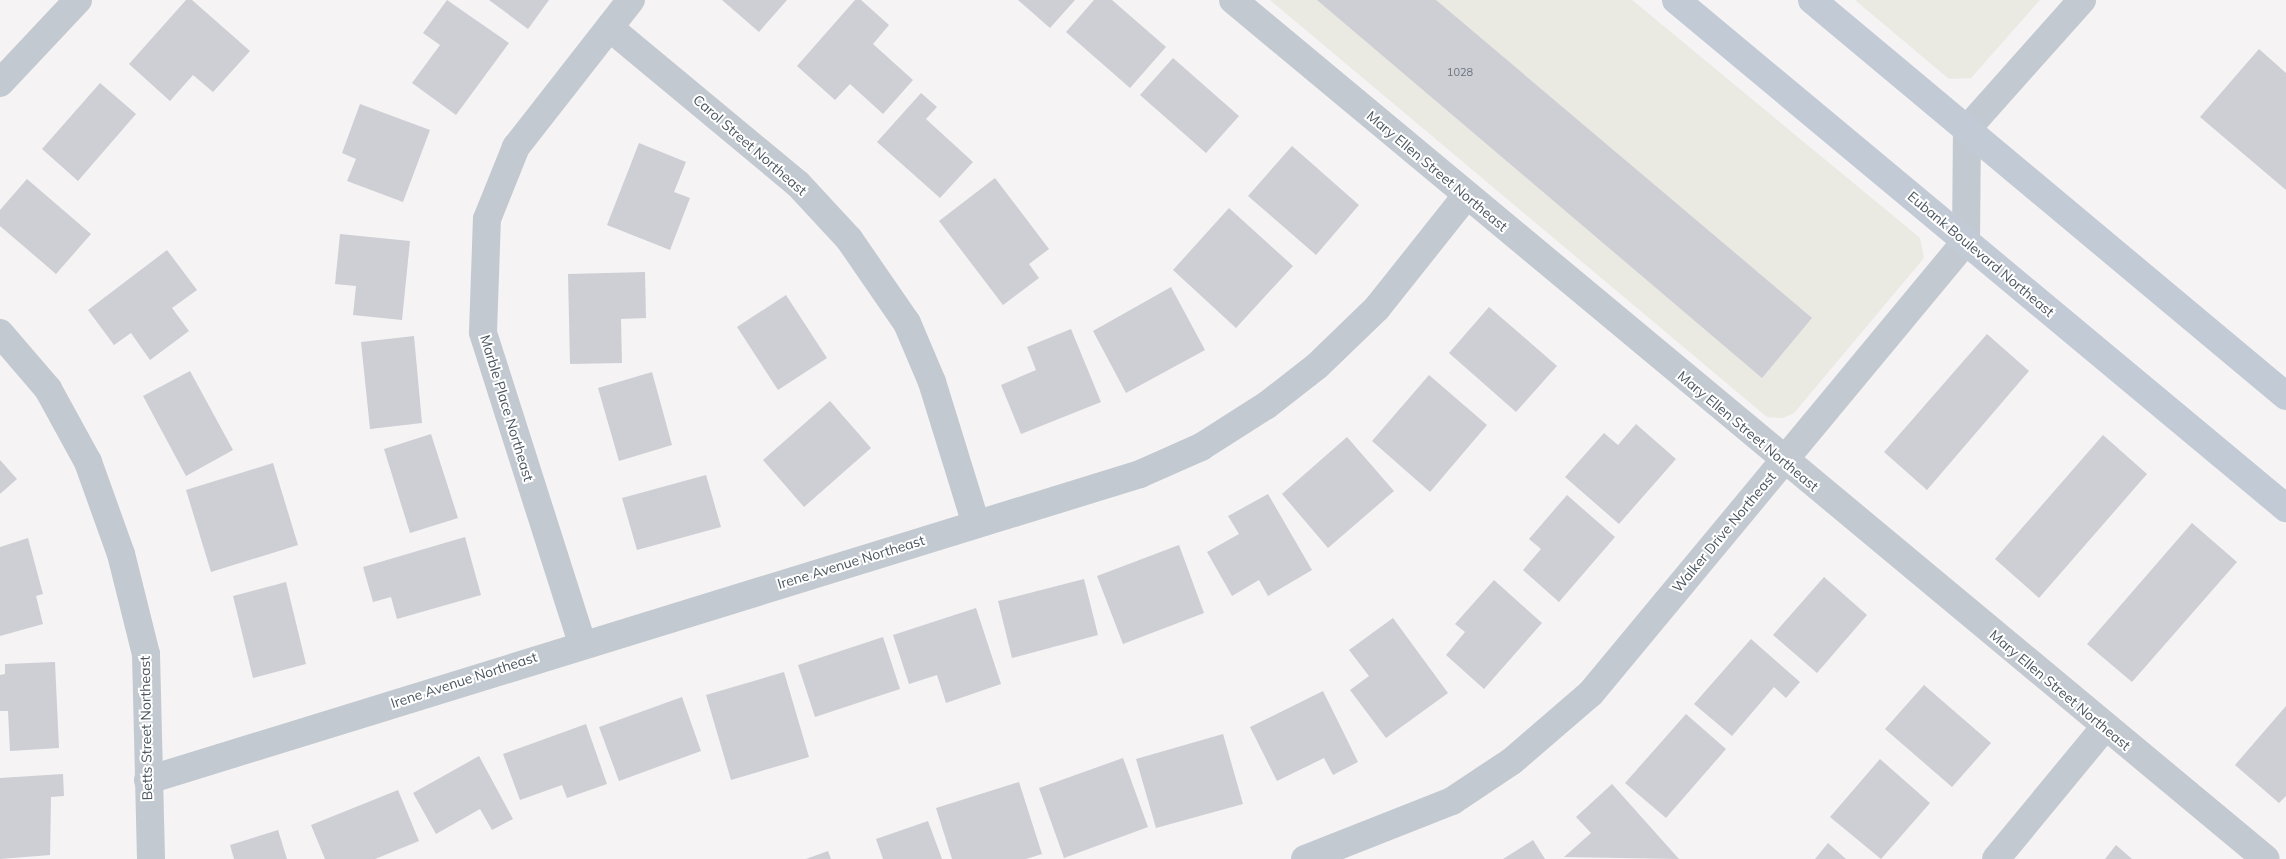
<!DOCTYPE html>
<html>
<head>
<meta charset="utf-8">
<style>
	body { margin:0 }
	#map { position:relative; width:2286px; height:859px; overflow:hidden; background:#f5f3f3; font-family:Mulish,sans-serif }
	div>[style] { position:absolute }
	.commercial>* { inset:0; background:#eae9e2 }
	.building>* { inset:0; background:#cdcfd5 }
	.street>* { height:28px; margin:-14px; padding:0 14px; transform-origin:14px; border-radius:14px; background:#c2c9d0 }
	.secondary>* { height:28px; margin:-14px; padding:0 14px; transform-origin:14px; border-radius:14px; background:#c2cad5 }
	span { translate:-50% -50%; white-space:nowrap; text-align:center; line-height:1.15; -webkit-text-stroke:4px #fff; paint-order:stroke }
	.number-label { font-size:11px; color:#6c747c }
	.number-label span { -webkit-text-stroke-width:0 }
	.street-label { font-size:14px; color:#4b555f }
</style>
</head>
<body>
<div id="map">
	<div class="commercial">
		<i style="clip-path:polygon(1270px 0,1632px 0,1920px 238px,1924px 258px,1794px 413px,1783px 418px,1767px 417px)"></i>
		<i style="clip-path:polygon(1855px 0,2040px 0,1971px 78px,1949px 79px)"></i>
	</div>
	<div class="building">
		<i style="clip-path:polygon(186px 0,192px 0,250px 51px,213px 92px,193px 75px,170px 101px,129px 64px)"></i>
		<i style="clip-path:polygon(447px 0,509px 43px,456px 115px,412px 83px,440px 45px,423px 33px)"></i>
		<i style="clip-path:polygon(489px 0,549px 0,528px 29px)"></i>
		<i style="clip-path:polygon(722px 0,787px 0,759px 32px)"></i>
		<i style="clip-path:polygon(855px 0,861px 0,889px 25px,873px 44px,913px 80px,883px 114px,850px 84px,835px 100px,797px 66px)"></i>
		<i style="clip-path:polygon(1018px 0,1075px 0,1050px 28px)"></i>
		<i style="clip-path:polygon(1094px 0,1112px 0,1166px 47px,1130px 88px,1066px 32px)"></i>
		<i style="clip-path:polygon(1317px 0,1436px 0,1812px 318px,1762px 378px)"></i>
		<i style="clip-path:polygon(2259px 49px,2286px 73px,2286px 190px,2200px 117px)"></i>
		<i style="clip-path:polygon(1173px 58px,1239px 116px,1206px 153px,1140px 95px)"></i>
		<i style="clip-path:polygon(100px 83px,136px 114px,78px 181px,42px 149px)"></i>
		<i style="clip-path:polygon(921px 93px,937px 107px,926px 119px,973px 162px,940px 198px,877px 142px)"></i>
		<i style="clip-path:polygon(360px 104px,430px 130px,403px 202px,347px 181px,356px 159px,342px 153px)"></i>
		<i style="clip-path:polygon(639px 143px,686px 162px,674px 192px,690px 198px,670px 250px,607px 225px)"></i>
		<i style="clip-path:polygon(1292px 146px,1359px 205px,1316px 255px,1248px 196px)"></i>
		<i style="clip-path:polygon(995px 178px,1049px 249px,1029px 264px,1039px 278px,1003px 305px,939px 221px)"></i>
		<i style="clip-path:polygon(27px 179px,91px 234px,56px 274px,0 226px,0 210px)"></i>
		<i style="clip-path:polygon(1229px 208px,1293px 266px,1236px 328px,1173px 270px)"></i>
		<i style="clip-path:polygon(340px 234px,410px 241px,402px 320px,353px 315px,356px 286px,335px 284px)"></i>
		<i style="clip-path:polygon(167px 250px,197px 290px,172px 308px,189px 331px,150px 360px,131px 333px,114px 345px,88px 310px)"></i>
		<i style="clip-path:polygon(645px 272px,646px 318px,621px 319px,622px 363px,570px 364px,568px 274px)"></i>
		<i style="clip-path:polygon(1171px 287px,1205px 350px,1126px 393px,1093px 331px)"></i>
		<i style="clip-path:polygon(786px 295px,827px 358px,778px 390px,737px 327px)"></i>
		<i style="clip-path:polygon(1489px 307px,1557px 366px,1516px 412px,1449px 353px)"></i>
		<i style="clip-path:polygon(1071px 329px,1101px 402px,1021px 434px,1001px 385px,1036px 370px,1027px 347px)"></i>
		<i style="clip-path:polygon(1987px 334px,2029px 371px,1927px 490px,1884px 452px)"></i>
		<i style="clip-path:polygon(414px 336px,422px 423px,370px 429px,361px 342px)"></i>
		<i style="clip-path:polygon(190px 371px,233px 450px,186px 476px,143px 396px)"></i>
		<i style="clip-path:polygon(652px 372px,672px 445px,619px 461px,598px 388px)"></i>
		<i style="clip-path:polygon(1429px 375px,1487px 425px,1430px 492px,1372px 441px)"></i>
		<i style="clip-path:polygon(830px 401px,871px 448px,804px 507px,763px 460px)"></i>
		<i style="clip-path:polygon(1636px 424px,1676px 459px,1619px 524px,1565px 477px,1604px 433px,1618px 445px)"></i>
		<i style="clip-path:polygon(431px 434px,458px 518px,410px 533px,384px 449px)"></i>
		<i style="clip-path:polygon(2103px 435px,2147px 474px,2039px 598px,1995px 559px)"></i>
		<i style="clip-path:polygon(1347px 437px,1394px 491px,1328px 548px,1282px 494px)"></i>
		<i style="clip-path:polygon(0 460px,17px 479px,0 494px)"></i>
		<i style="clip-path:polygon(273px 463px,298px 545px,211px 572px,186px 490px)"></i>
		<i style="clip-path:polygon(706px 475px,721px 527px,637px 550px,622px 498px)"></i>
		<i style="clip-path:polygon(1268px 494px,1312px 570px,1268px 596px,1259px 580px,1232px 596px,1207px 552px,1239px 534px,1228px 516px)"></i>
		<i style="clip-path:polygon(1567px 495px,1615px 537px,1559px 602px,1523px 570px,1541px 549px,1529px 539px)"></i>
		<i style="clip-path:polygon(2192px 523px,2237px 562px,2132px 682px,2087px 644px)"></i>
		<i style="clip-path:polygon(465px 537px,481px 595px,397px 619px,391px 597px,373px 602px,363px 567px)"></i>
		<i style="clip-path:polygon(28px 538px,43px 594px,36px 596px,43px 624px,0 636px,0 547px)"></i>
		<i style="clip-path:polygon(1179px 545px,1204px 613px,1123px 644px,1097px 576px)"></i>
		<i style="clip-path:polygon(1824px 577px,1867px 615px,1817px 673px,1773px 635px)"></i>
		<i style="clip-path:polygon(1084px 579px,1098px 635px,1012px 658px,998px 601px)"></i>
		<i style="clip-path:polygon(1494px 580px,1542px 623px,1484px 689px,1446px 655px,1465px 632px,1455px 624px)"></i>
		<i style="clip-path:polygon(286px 582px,306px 664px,253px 678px,233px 596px)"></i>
		<i style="clip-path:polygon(976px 608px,1001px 684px,946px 703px,937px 675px,909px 684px,893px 635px)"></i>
		<i style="clip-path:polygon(1393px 618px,1448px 693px,1386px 738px,1350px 690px,1369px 676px,1349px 650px)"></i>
		<i style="clip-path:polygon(883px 637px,900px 689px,815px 717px,798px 665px)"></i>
		<i style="clip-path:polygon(1751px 639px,1800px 682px,1786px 698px,1774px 687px,1732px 736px,1694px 704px)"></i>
		<i style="clip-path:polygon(55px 662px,59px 748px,10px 751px,8px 711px,0 711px,0 675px,5px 674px,5px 664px)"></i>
		<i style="clip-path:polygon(784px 672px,809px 757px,731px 780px,706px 695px)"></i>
		<i style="clip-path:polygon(1924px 685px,1991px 743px,1952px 787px,1885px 729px)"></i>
		<i style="clip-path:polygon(1323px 691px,1358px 762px,1333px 775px,1324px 758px,1277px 781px,1250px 727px)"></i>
		<i style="clip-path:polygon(682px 697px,701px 751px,619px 781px,599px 727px)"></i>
		<i style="clip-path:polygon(2286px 706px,2286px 796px,2279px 803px,2235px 765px)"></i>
		<i style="clip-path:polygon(1686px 714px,1726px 749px,1666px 818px,1625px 783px)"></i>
		<i style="clip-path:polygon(586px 724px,607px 784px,567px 798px,562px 785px,520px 800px,503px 754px)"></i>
		<i style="clip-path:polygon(1223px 734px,1243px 804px,1156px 828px,1136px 759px)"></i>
		<i style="clip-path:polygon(479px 756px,513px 819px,492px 830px,480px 809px,436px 834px,413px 793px)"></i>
		<i style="clip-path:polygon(1123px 758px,1148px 827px,1064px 858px,1039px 788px)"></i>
		<i style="clip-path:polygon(1880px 759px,1930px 803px,1881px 859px,1830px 817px)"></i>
		<i style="clip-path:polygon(63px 774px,64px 796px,51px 797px,50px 855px,0 859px,0 778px)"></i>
		<i style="clip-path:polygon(1019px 782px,1042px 854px,1026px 859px,952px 859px,936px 808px)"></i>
		<i style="clip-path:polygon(1612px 784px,1679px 859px,1564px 857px,1591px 833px,1576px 817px)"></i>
		<i style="clip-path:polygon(398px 790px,419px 841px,375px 859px,325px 859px,311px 825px)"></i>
		<i style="clip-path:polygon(928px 821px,942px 859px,883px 859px,876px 839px)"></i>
		<i style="clip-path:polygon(278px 830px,287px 859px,234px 859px,230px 845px)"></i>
		<i style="clip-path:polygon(1533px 840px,1545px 859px,1503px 859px)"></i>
		<i style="clip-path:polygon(1828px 843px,1846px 859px,1815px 859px)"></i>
		<i style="clip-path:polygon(2116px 845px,2132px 859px,2105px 859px)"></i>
		<i style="clip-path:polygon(828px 851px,831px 859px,806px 859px)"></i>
	</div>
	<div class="street">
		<i style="left:1233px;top:0;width:1343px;rotate:39.75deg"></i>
		<i style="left:610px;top:28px;width:244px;rotate:39.7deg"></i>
		<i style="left:798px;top:184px;width:75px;rotate:47.2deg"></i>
		<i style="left:849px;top:239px;width:102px;rotate:55.4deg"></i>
		<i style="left:907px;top:323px;width:64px;rotate:67deg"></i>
		<i style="left:932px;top:382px;width:149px;rotate:72.8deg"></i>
		<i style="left:0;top:83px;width:114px;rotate:-46.8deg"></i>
		<i style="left:0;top:333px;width:74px;rotate:49.4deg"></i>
		<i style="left:48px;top:389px;width:83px;rotate:61.3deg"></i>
		<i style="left:88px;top:462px;width:98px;rotate:70.3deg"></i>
		<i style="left:121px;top:554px;width:103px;rotate:76deg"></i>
		<i style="left:146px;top:654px;width:205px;rotate:88.6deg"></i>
		<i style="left:582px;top:643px;width:326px;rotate:-107.7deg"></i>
		<i style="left:483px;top:332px;width:113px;rotate:-88deg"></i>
		<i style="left:487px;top:219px;width:78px;rotate:-68.1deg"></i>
		<i style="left:516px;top:147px;width:187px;rotate:-52deg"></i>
		<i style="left:148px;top:780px;width:1038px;rotate:-17.14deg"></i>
		<i style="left:1140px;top:474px;width:67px;rotate:-23.9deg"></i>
		<i style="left:1201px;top:447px;width:78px;rotate:-32.5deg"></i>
		<i style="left:1267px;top:405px;width:63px;rotate:-38deg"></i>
		<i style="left:1317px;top:366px;width:83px;rotate:-44deg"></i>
		<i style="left:1377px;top:308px;width:143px;rotate:-51.5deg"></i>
		<i style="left:1305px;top:859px;width:158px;rotate:-21.5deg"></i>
		<i style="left:1452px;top:801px;width:72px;rotate:-33.7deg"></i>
		<i style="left:1512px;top:761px;width:104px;rotate:-40.7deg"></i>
		<i style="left:1591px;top:693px;width:587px;rotate:-50.32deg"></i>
		<i style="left:1966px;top:241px;width:112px;rotate:-89.5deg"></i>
		<i style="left:1967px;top:129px;width:173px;rotate:-48.3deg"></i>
		<i style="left:1996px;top:859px;width:170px;rotate:-50.5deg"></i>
	</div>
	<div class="secondary">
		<i style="left:1676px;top:0;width:794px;rotate:39.79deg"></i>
		<i style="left:1812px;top:0;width:618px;rotate:39.88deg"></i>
	</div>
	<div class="number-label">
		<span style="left:1460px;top:72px">1028</span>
	</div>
	<div class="street-label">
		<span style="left:750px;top:145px;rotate:41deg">Carol Street Northeast</span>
		<span style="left:1437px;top:171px;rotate:40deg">Mary Ellen Street Northeast</span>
		<span style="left:1981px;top:254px;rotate:40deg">Eubank Boulevard Northeast</span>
		<span style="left:507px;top:408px;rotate:73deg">Marble Place Northeast</span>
		<span style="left:1748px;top:431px;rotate:40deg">Mary Ellen Street Northeast</span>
		<span style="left:1724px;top:532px;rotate:-50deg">Walker Drive Northeast</span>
		<span style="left:851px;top:562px;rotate:-17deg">Irene Avenue Northeast</span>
		<span style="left:464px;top:680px;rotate:-18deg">Irene Avenue Northeast</span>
		<span style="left:2060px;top:690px;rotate:40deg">Mary Ellen Street Northeast</span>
		<span style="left:146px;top:728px;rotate:-91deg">Betts Street Northeast</span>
	</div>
</div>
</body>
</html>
